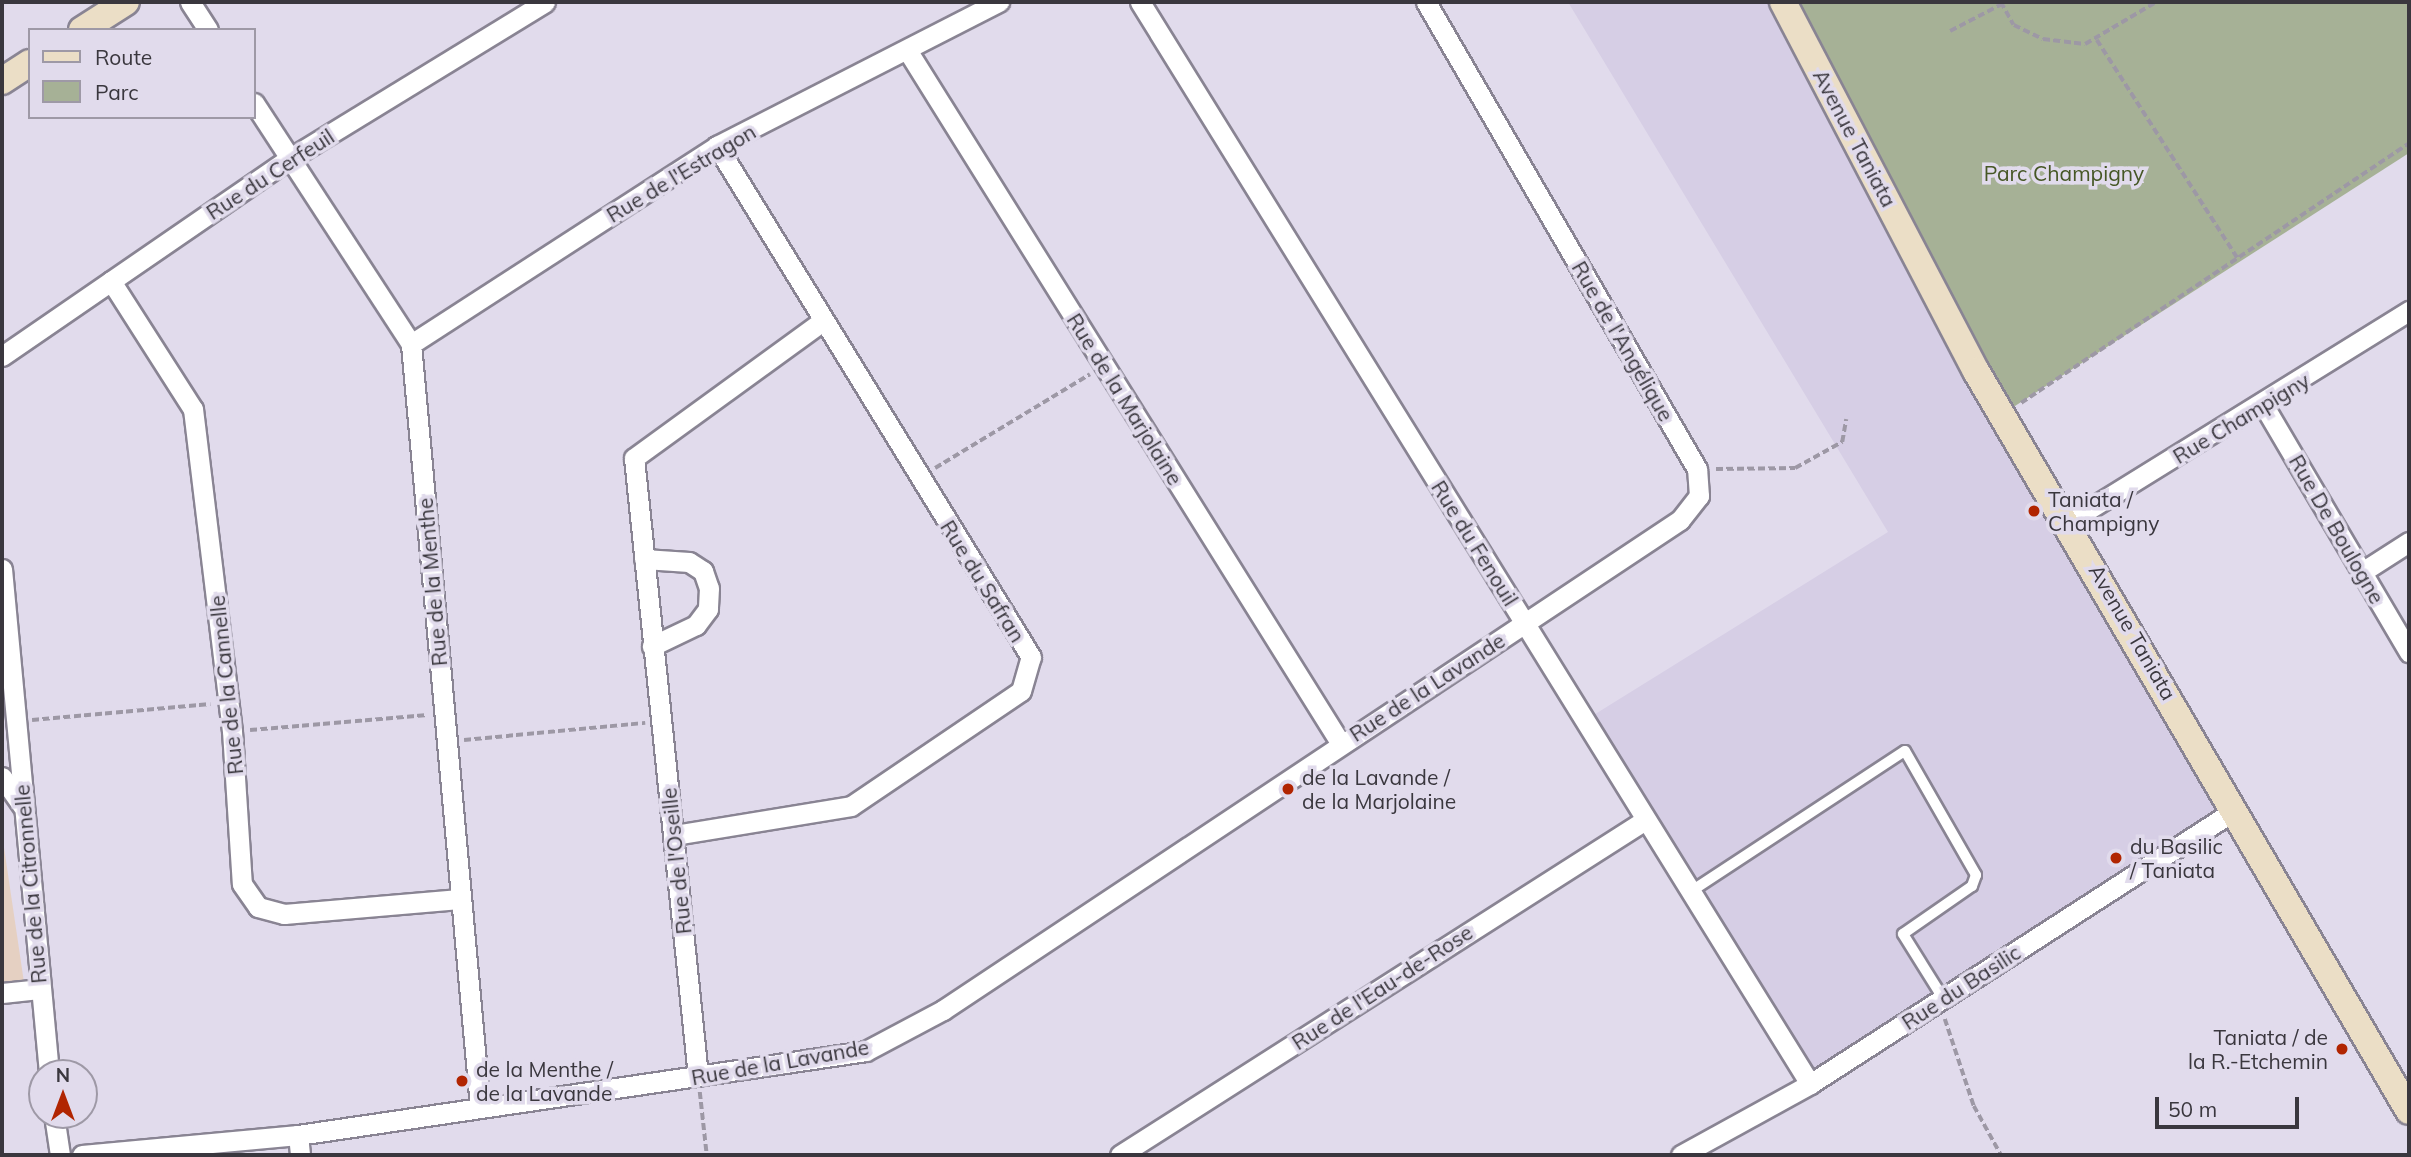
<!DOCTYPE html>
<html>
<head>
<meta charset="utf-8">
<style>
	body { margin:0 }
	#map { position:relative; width:2411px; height:1157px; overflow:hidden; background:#e1dbec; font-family:Mulish,sans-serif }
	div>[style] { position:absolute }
	.built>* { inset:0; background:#d6cee5 }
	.education>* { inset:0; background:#e5d0c2 }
	.green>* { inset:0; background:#a6b196 }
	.path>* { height:3.5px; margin-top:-1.75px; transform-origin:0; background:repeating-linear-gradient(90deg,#9d98a5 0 7px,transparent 0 10.5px) }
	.roads { filter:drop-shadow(2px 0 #898493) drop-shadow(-2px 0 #898493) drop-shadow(0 2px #898493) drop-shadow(0 -2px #898493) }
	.lane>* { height:10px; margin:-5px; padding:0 5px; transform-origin:5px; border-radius:5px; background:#fff }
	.street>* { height:19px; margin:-9.5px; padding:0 9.5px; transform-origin:9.5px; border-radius:9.5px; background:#fff }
	.secondary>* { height:26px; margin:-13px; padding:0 13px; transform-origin:13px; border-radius:13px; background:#ebdec6 }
	.dots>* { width:19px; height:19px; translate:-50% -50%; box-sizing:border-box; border:4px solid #e1dbec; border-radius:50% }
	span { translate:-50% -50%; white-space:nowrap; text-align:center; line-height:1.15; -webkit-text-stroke:7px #e1dbec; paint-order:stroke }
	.street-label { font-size:21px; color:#3a373e }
	.park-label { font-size:21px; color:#465725 }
	.poi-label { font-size:21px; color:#3a373e }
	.left { translate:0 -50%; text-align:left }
	.right { translate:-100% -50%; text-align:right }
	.frame { position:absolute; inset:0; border:4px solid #3a373e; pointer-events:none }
	.legend { position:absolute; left:28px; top:28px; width:228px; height:91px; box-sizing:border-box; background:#e1dbec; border:2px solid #9e99a6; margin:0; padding:9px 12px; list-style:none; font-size:21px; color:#3a373e }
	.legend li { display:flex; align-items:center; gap:14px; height:35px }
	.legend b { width:35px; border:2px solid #9e99a6 }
	.north { position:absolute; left:28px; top:1059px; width:70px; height:70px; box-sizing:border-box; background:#e1dbec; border:2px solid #9e99a6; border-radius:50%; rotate:0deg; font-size:19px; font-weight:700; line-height:28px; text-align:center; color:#3a373e }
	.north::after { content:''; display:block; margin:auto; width:24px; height:32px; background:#b12501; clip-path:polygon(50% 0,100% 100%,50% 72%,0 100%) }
	.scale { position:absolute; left:2155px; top:1097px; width:144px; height:32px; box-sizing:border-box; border:4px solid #3a373e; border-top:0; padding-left:9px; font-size:21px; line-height:24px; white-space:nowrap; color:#3a373e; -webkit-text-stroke:5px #e1dbec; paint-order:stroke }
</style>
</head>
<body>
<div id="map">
	<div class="built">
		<i style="clip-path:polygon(1568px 2px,1783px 2px,2235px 810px,1810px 1084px,1584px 721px,1888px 532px)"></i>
	</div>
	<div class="education">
		<i style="clip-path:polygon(2px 834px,26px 996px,2px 998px)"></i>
	</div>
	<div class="green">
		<i style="clip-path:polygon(1781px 2px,2409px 2px,2409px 153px,2001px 415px)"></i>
	</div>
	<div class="path">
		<i style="left:2001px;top:2px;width:26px;rotate:61deg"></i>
		<i style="left:2014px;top:25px;width:32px;rotate:26deg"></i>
		<i style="left:2043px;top:39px;width:42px;rotate:6.8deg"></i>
		<i style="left:2085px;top:44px;width:82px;rotate:-30.6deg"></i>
		<i style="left:1950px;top:31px;width:59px;rotate:-27.4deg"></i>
		<i style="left:2097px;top:40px;width:260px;rotate:57.2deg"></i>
		<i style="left:2021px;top:403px;width:467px;rotate:-33.8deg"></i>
		<i style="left:935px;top:468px;width:181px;rotate:-31.2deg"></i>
		<i style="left:1716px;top:469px;width:79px;rotate:-0.7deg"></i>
		<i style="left:1795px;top:468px;width:54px;rotate:-29deg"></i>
		<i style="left:1842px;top:442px;width:23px;rotate:-80deg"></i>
		<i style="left:32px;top:720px;width:179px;rotate:-5.1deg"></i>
		<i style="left:250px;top:730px;width:178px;rotate:-4.8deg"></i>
		<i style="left:464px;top:740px;width:182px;rotate:-5.4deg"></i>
		<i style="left:1945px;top:1019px;width:92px;rotate:71.6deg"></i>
		<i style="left:1974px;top:1106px;width:56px;rotate:61.1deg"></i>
		<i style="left:700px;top:1092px;width:63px;rotate:83.7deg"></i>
	</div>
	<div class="roads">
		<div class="lane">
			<i style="left:1690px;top:892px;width:257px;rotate:-33.3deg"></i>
			<i style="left:1905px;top:751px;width:143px;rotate:60.2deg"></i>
			<i style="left:1976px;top:875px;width:12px;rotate:110deg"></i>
			<i style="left:1972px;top:886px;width:84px;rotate:145.2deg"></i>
			<i style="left:1903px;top:934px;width:75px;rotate:58deg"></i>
		</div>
		<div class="street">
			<i style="left:190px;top:2px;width:33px;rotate:57deg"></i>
			<i style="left:1140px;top:2px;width:1273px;rotate:58.23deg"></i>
			<i style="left:909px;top:53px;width:815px;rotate:57.99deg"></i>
			<i style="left:254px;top:103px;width:288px;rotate:56.9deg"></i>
			<i style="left:411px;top:344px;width:766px;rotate:84.83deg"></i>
			<i style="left:111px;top:281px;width:152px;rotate:57.4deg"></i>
			<i style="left:193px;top:409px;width:324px;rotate:83.1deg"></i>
			<i style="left:232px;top:731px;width:153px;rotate:86.3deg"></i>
			<i style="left:242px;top:884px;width:28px;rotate:55deg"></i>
			<i style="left:258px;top:907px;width:27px;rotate:15deg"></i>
			<i style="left:284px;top:914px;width:176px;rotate:-4.9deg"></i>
			<i style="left:411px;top:344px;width:364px;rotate:-32.9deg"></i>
			<i style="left:717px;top:146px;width:317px;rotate:-27.1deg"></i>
			<i style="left:2px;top:356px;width:348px;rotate:-34.5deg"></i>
			<i style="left:289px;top:159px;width:300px;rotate:-31.5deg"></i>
			<i style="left:2264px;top:406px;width:286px;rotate:59.5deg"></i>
			<i style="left:2070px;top:521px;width:399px;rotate:-31.8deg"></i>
			<i style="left:644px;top:559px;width:45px;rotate:3.8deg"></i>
			<i style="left:689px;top:562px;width:17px;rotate:33deg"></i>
			<i style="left:703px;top:571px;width:18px;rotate:71deg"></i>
			<i style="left:709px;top:588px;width:21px;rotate:93deg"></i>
			<i style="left:708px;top:609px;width:20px;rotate:127deg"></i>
			<i style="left:696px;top:625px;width:49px;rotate:154.5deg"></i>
			<i style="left:2px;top:569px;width:506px;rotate:84.67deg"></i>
			<i style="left:2362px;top:572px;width:56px;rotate:-32.6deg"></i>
			<i style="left:2px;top:777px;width:35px;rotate:55deg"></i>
			<i style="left:674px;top:835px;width:179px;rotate:-9.3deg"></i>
			<i style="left:851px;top:806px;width:205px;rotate:-34.1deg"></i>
			<i style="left:1021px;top:691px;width:35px;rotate:-74deg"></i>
			<i style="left:1031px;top:657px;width:600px;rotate:-121.57deg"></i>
			<i style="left:2px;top:993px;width:37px;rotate:-6deg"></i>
			<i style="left:698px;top:1076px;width:621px;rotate:-95.91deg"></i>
			<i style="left:634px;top:458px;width:230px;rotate:-36deg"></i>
			<i style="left:54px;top:1115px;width:40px;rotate:81.5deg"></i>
			<i style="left:298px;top:1135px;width:20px;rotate:84deg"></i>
			<i style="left:82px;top:1155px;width:217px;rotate:-5.3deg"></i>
			<i style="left:298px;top:1135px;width:574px;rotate:-8.41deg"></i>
			<i style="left:866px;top:1051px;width:87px;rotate:-28deg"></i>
			<i style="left:943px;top:1010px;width:885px;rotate:-33.62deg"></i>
			<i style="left:1680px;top:520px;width:31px;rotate:-52deg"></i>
			<i style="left:1699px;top:496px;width:27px;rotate:-94deg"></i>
			<i style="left:1697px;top:469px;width:540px;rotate:-120.13deg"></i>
			<i style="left:1120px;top:1155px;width:623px;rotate:-32.54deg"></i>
			<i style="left:1681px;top:1155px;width:147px;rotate:-28.8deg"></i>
			<i style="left:1810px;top:1084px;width:506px;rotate:-32.81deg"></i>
		</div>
		<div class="secondary">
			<i style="left:1783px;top:2px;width:416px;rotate:62.4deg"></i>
			<i style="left:1976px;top:371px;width:857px;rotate:59.67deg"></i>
			<i style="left:82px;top:30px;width:52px;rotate:-32.5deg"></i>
			<i style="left:2px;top:81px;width:33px;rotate:-33deg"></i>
		</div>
	</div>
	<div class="dots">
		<i style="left:2034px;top:511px;background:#b12501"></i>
		<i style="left:1288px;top:789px;background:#b12501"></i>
		<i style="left:2116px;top:858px;background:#b12501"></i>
		<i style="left:2342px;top:1049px;background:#b12501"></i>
		<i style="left:462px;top:1081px;background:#b12501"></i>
	</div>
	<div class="street-label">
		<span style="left:1855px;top:138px;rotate:62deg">Avenue Taniata</span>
		<span style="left:681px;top:173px;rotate:-31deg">Rue de l'Estragon</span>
		<span style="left:270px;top:174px;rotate:-33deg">Rue du Cerfeuil</span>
		<span style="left:1623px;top:341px;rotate:60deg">Rue de l'Angélique</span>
		<span style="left:1125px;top:399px;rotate:58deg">Rue de la Marjolaine</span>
		<span style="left:2241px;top:418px;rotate:-31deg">Rue Champigny</span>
		<span style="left:2337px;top:529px;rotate:60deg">Rue De Boulogne</span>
		<span style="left:1475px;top:543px;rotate:58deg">Rue du Fenouil</span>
		<span style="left:983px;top:581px;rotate:58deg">Rue du Safran</span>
		<span style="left:432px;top:582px;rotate:-95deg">Rue de la Menthe</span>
		<span style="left:2133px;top:632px;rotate:60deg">Avenue Taniata</span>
		<span style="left:226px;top:685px;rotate:-96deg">Rue de la Cannelle</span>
		<span style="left:1427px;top:687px;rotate:-33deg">Rue de la Lavande</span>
		<span style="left:676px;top:861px;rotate:-96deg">Rue de l'Oseille</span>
		<span style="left:30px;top:884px;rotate:-95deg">Rue de la Citronnelle</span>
		<span style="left:1382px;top:987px;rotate:-33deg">Rue de l'Eau-de-Rose</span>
		<span style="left:1961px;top:987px;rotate:-33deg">Rue du Basilic</span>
		<span style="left:780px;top:1062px;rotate:-10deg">Rue de la Lavande</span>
	</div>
	<div class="park-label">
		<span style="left:2064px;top:173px">Parc Champigny</span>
	</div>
	<div class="poi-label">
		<span class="left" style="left:2048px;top:511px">Taniata /<br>Champigny</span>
		<span class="left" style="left:1302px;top:789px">de la Lavande /<br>de la Marjolaine</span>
		<span class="left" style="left:2130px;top:858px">du Basilic<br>/ Taniata</span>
		<span class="right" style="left:2328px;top:1049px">Taniata / de<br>la R.-Etchemin</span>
		<span class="left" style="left:476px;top:1081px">de la Menthe /<br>de la Lavande</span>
	</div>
	<div class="frame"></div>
	<ul class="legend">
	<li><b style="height:9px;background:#ebdec6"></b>Route</li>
	<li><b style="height:19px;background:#a6b196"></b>Parc</li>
	</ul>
	<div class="north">N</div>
	<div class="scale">50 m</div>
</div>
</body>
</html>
